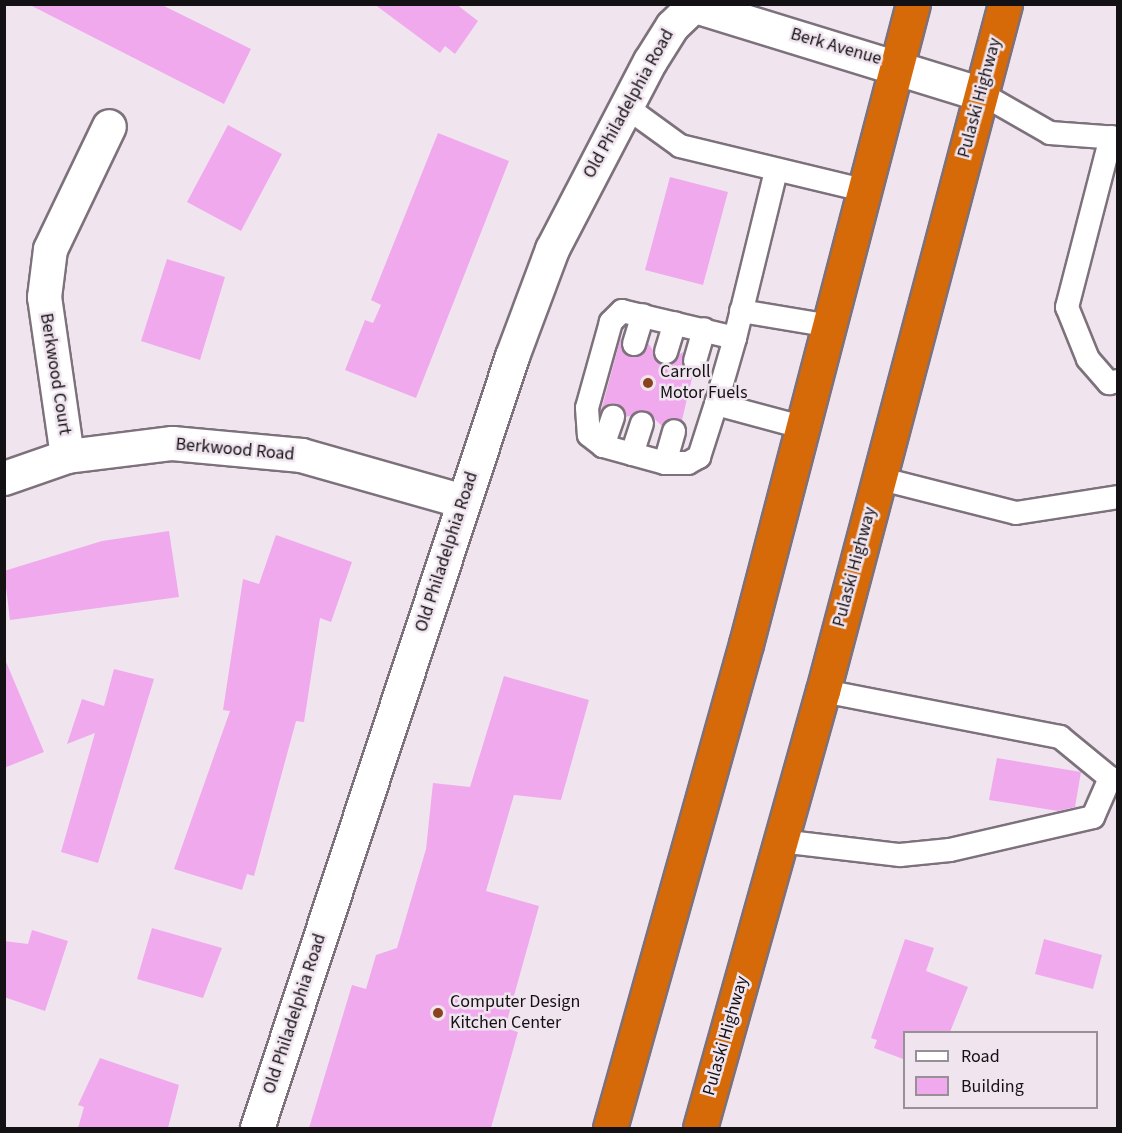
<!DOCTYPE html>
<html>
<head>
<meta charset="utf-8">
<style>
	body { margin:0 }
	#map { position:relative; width:1122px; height:1133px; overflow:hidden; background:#f0e5ef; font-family:"Source Sans 3",sans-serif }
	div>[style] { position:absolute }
	.building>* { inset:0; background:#f0a9ed }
	.roads { filter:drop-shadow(2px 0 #7d727c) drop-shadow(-2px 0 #7d727c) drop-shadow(0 2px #7d727c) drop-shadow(0 -2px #7d727c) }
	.lane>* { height:22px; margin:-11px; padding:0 11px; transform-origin:11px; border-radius:11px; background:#fff }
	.street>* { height:33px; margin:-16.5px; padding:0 16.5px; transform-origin:16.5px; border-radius:16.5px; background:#fff }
	.highway>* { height:33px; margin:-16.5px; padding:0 16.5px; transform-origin:16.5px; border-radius:16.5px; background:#d66a09 }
	.dots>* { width:16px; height:16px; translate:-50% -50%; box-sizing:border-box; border:3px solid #f0e5ef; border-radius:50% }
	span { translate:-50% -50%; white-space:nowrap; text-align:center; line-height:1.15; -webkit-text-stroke:5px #f0e5ef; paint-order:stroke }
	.street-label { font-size:18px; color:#141114 }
	.poi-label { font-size:18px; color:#141114 }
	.left { translate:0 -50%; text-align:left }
	.frame { position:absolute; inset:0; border:6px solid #141114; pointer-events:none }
	.legend { position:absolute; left:903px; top:1031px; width:195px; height:78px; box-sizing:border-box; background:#f0e5ef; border:2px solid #989097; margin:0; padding:8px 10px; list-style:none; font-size:18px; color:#141114 }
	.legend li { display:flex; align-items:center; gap:12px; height:30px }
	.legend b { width:30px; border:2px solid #989097 }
</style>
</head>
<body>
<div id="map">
	<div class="building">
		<i style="clip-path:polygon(28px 4px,160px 4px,251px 49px,224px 104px)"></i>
		<i style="clip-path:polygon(374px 4px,456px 4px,478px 21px,455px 54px,445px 46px,440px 53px)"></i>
		<i style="clip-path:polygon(228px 125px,282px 154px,241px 231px,187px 202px)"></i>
		<i style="clip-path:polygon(438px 133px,509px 161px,416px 398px,345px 370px,365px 320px,373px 323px,381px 305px,371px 300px)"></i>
		<i style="clip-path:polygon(670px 177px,728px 192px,703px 285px,645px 270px)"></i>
		<i style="clip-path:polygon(167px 259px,225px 277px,200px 360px,141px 341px)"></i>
		<i style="clip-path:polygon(621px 337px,621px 348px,631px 357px,643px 354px,648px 343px,663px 365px,683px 352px,682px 365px,693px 374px,682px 420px,670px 418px,662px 426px,646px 411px,626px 417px,617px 404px,601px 411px)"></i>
		<i style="clip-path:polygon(169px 531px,179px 597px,10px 620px,4px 571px,102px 541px)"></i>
		<i style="clip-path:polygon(276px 535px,352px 562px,331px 622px,320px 618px,304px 722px,296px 721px,254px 876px,247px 874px,242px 890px,174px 869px,230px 711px,223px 710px,243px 579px,259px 584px)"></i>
		<i style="clip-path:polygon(4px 657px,44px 752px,4px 768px)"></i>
		<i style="clip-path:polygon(114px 669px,154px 679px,98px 863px,61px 852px,95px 733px,67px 744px,82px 699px,104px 706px)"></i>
		<i style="clip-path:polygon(504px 676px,589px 700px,561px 800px,514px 795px,486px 891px,539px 906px,505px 1028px,518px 1032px,491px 1128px,309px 1128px,352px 985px,366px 989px,376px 955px,397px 948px,426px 849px,433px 783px,470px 787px)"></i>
		<i style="clip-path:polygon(997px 758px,1081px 772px,1075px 807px,1058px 811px,989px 800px)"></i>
		<i style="clip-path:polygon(152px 928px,222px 948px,203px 998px,137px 979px)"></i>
		<i style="clip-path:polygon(32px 930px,68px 941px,45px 1011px,4px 997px,4px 941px,28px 944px)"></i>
		<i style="clip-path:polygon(905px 939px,934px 948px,926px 971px,968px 987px,950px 1032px,904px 1032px,903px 1059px,874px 1048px,877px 1040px,871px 1038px)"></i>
		<i style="clip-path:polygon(1044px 939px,1102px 955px,1093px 989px,1035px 974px)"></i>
		<i style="clip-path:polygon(100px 1058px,179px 1085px,168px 1128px,78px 1128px,84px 1107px,78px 1105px)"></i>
	</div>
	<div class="roads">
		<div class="lane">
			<i style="left:982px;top:94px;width:78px;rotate:29.8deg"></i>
			<i style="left:1050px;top:133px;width:68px;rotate:4.2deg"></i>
			<i style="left:625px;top:106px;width:68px;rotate:36deg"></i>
			<i style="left:680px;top:146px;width:192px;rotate:13.5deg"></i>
			<i style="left:1111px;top:137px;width:176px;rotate:104.5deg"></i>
			<i style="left:1067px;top:307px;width:56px;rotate:68deg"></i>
			<i style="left:1088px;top:359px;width:32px;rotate:49deg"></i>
			<i style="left:1109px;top:383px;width:9px;rotate:-13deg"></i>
			<i style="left:741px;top:311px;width:91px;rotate:9.5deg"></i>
			<i style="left:735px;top:338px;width:172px;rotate:-76.2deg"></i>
			<i style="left:634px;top:344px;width:30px;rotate:-73deg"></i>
			<i style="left:666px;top:352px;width:30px;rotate:-73deg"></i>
			<i style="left:695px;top:361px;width:33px;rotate:-74deg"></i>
			<i style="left:716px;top:404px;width:69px;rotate:-73.9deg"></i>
			<i style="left:735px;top:338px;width:116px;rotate:-166.6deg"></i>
			<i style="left:622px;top:311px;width:16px;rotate:135deg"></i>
			<i style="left:611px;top:322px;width:89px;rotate:105.6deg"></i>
			<i style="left:587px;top:408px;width:27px;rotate:86deg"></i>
			<i style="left:589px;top:435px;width:18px;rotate:38deg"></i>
			<i style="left:603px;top:446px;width:64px;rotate:15.3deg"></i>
			<i style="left:665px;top:463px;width:23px"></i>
			<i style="left:688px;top:463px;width:13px;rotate:-29deg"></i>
			<i style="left:699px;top:457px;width:56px;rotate:-72.2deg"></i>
			<i style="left:716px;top:404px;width:92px;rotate:15.1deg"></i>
			<i style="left:603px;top:446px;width:31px;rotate:-71deg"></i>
			<i style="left:632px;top:454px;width:32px;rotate:-72deg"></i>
			<i style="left:665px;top:463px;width:33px;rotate:-74deg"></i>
			<i style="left:878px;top:478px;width:142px;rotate:14.2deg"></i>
			<i style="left:1016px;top:513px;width:103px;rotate:-8.9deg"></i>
			<i style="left:780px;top:841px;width:121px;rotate:6.7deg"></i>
			<i style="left:900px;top:855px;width:50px;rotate:-5.7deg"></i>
			<i style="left:950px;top:850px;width:147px;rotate:-13deg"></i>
			<i style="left:1093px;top:817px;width:43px;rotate:-66.4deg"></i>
			<i style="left:1110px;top:778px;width:65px;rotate:-140.6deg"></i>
			<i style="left:1060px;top:737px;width:241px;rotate:-169deg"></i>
		</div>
		<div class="street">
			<i style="left:689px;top:4px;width:307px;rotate:17.1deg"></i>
			<i style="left:67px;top:456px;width:161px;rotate:-98.2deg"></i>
			<i style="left:44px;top:297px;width:48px;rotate:-82.9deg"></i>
			<i style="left:50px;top:249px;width:136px;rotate:-64.4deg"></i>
			<i style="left:4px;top:478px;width:67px;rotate:-19.2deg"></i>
			<i style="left:67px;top:456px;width:106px;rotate:-7.1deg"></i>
			<i style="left:172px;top:443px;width:130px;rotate:5.3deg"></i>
			<i style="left:301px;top:455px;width:169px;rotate:15.8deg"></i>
			<i style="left:257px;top:1128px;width:813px;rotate:-71.72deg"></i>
			<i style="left:512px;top:356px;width:114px;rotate:-69.5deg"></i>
			<i style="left:552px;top:249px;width:212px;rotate:-62.5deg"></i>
			<i style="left:650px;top:61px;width:41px;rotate:-57.8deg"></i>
			<i style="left:672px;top:26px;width:32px;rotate:-44deg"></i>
		</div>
		<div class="highway">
			<i style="left:610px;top:1128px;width:503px;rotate:-74.31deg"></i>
			<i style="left:746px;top:644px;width:661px;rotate:-75.38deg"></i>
			<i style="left:700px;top:1128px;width:454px;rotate:-74.3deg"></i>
			<i style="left:823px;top:691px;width:711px;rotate:-75.16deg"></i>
		</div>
	</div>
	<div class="dots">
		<i style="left:648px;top:383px;background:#8a431f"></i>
		<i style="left:438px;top:1013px;background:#8a431f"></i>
	</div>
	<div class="street-label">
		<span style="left:836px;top:47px;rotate:16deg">Berk Avenue</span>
		<span style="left:980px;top:98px;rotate:-75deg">Pulaski Highway</span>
		<span style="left:629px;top:104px;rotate:-61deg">Old Philadelphia Road</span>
		<span style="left:55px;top:374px;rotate:81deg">Berkwood Court</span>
		<span style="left:235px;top:450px;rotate:5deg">Berkwood Road</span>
		<span style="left:447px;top:552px;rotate:-72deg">Old Philadelphia Road</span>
		<span style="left:855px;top:567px;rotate:-75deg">Pulaski Highway</span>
		<span style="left:295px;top:1014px;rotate:-72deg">Old Philadelphia Road</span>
		<span style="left:726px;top:1036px;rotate:-74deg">Pulaski Highway</span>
	</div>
	<div class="poi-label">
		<span class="left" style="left:660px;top:383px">Carroll<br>Motor Fuels</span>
		<span class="left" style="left:450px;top:1013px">Computer Design<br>Kitchen Center</span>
	</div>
	<div class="frame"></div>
	<ul class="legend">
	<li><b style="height:8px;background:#fff"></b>Road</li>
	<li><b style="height:16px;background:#f0a9ed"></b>Building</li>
	</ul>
</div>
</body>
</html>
